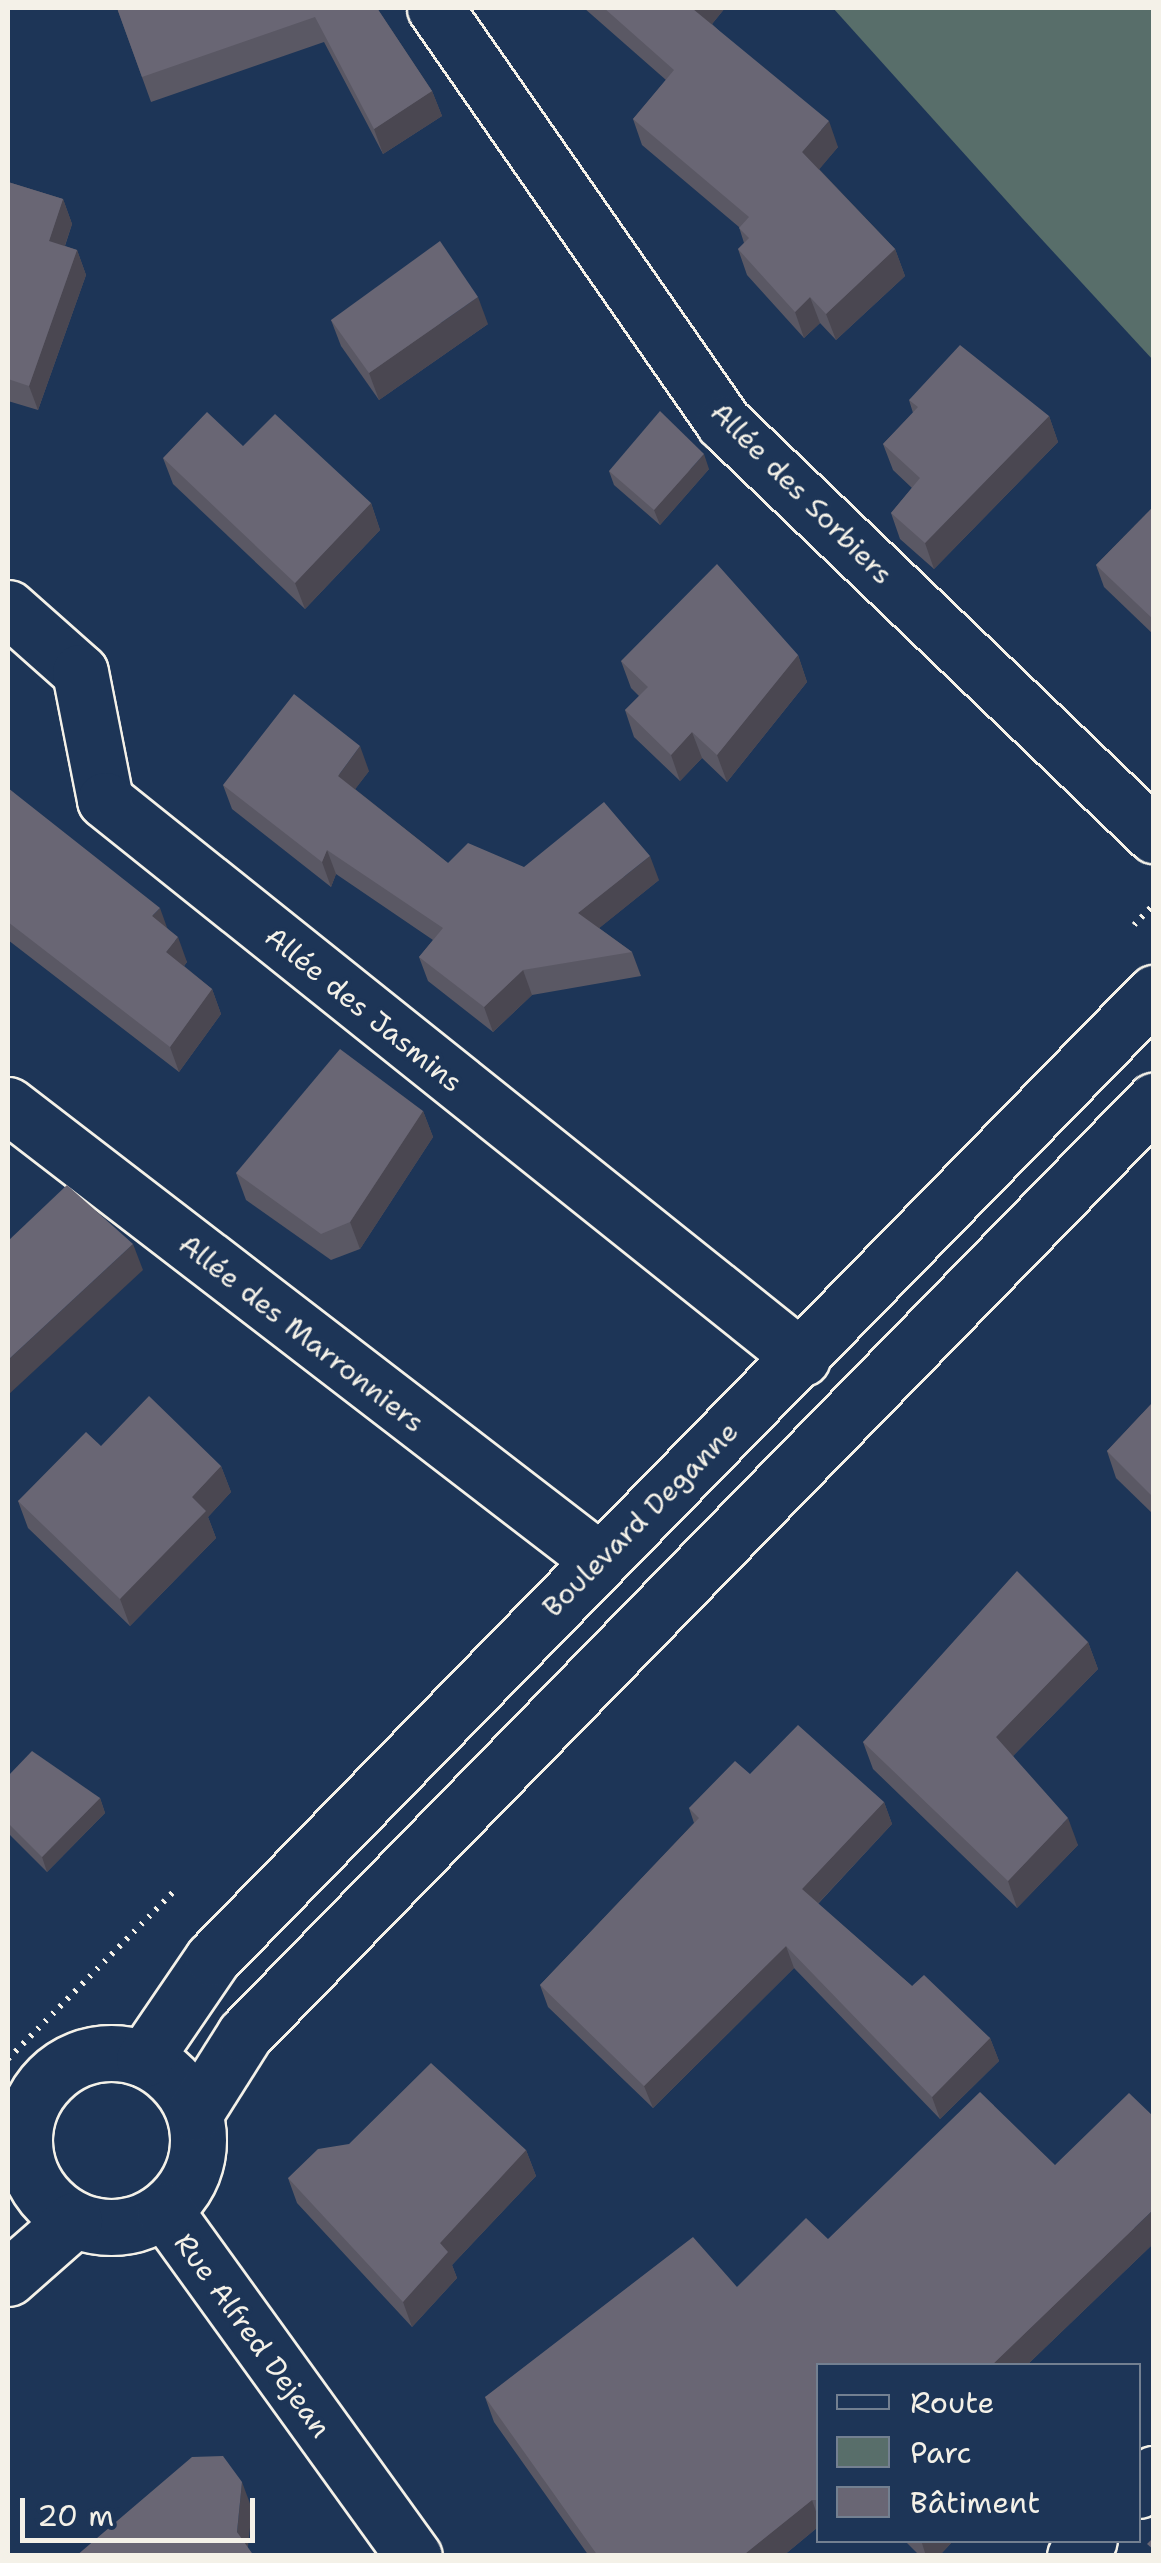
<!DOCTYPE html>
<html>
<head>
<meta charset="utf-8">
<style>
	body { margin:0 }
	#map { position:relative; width:1161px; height:2563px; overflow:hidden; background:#1d3557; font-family:"Shantell Sans",sans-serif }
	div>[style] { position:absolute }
	.green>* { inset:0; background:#586e6a }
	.path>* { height:6px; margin-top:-3px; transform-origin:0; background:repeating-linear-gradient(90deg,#f4f1e8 0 2.5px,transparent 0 10.5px) }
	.roads { filter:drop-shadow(2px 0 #f4f1e8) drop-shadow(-2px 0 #f4f1e8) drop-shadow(0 2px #f4f1e8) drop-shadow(0 -2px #f4f1e8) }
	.minor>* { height:55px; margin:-27.5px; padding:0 27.5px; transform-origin:27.5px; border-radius:27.5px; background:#1d3557 }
	.minor>.ring { margin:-27.5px; padding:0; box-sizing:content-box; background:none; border:55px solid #1d3557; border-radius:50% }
	.wall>* { inset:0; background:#5a5864 }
	.shaded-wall>* { inset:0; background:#4a4751 }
	.building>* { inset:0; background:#696674 }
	span { translate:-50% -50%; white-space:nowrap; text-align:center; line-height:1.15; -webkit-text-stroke:8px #1d3557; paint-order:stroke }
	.street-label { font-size:28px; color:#f4f1e8 }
	.frame { position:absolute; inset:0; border:10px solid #f4f1e8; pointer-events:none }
	.legend { position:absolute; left:816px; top:2363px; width:325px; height:180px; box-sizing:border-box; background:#1d3557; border:2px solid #738091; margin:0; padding:12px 18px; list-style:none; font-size:30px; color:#f4f1e8 }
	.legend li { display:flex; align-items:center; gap:20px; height:50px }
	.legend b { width:50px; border:2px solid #738091 }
	.scale { position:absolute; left:20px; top:2498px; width:235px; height:45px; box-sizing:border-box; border:5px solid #f4f1e8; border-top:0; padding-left:12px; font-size:30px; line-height:35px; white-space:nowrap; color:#f4f1e8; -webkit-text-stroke:8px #1d3557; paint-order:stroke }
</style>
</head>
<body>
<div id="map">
	<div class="green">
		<i style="clip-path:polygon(833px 8px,1153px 8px,1153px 360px,1022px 218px)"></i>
	</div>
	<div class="path">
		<i style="left:1134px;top:925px;width:28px;rotate:-46deg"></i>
		<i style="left:8px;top:2059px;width:236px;rotate:-45.3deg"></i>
	</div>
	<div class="roads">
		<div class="minor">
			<i style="left:435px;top:8px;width:506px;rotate:55.15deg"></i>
			<i style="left:724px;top:423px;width:596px;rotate:43.78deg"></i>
			<i style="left:8px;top:608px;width:96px;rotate:41.6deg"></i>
			<i style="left:80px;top:672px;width:130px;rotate:78.9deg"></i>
			<i style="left:105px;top:800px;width:893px;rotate:38.68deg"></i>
			<i style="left:8px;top:1105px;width:744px;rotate:37.58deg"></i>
			<i class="ring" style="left:24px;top:2053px;width:119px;height:119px"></i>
			<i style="left:144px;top:2059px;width:122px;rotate:-55.7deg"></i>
			<i style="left:213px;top:1958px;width:1348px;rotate:-45.72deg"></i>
			<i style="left:195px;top:2113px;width:93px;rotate:-57.7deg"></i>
			<i style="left:245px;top:2034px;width:1303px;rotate:-45.75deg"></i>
			<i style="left:164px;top:2210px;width:427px;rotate:54.2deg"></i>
			<i style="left:8px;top:2278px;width:88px;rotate:-41.3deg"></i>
			<i style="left:1138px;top:2490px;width:23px;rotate:-45deg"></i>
			<i style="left:1075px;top:2556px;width:21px;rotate:-49deg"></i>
		</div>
	</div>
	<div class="wall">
		<i style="clip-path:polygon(117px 8px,377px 8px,432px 91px,442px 116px,383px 154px,324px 42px,151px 102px)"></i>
		<i style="clip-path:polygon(584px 8px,725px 8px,712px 24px,838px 147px,819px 169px,895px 249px,905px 276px,836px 340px,820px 323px,804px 338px,747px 275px,738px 249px,744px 243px,739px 227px,642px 145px,633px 119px,666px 80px)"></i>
		<i style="clip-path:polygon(8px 182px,63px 199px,72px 224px,65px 246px,77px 250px,86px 275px,38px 410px,8px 401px)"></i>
		<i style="clip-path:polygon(331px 320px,488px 324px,379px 400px,341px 346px)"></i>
		<i style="clip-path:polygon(909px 400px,1049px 416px,1058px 442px,934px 569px,900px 539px,891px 513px,912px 488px,893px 470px,883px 444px,913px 413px)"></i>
		<i style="clip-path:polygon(163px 458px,371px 503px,380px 530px,305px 609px,173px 484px)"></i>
		<i style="clip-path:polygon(709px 469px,660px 525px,614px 485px,609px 471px)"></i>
		<i style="clip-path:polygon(1154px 506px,1154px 635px,1104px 587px,1096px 565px)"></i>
		<i style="clip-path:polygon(798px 655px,807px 682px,727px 782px,702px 758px,680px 781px,634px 737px,625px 710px,639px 696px,631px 688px,621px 661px)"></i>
		<i style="clip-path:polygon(369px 771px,355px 789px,448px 863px,524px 867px,659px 880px,599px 928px,632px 952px,641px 976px,532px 995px,493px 1032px,428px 981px,419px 957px,433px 940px,336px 874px,331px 887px,232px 809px,223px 785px)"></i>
		<i style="clip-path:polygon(8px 788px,167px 928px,187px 962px,184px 966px,212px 989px,221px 1014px,179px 1072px,8px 940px)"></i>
		<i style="clip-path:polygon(423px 1111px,433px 1137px,360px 1249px,331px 1260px,246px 1200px,236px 1173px)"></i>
		<i style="clip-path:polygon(1154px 1401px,1154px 1515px,1116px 1478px,1107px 1451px)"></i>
		<i style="clip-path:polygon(101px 1446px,221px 1466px,231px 1492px,208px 1517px,216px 1538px,130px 1626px,28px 1528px,18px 1501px)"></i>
		<i style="clip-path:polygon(1088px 1642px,1098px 1669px,1013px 1756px,1078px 1845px,1017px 1908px,873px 1769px,863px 1742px)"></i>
		<i style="clip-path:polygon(750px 1774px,884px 1802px,892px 1824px,818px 1904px,912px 1986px,990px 2038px,999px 2061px,940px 2119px,794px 1968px,653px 2108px,548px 2007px,540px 1985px,694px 1823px,689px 1808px)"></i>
		<i style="clip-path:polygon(8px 1776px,100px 1798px,105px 1813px,47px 1872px,8px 1833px)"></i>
		<i style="clip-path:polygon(526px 2150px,536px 2176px,452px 2265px,457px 2278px,412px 2327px,297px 2203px,288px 2178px)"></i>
		<i style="clip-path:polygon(1055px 2165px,1154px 2243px,1026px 2366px,818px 2366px,818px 2527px,783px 2556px,589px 2556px,494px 2422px,485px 2397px,737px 2287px,828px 2239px)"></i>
		<i style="clip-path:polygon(904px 2540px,954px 2540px,939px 2556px,920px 2556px)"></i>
	</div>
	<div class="shaded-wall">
		<i style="clip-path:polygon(694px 8px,725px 8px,703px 35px,693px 9px)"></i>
		<i style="clip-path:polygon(432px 91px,442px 116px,383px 154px,374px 129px)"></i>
		<i style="clip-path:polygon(829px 121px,838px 147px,812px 178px,802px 152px)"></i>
		<i style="clip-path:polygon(63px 199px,72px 224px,58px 266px,49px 241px)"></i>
		<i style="clip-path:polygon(895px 249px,905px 276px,836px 340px,826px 314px)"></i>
		<i style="clip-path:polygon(77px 250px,86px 275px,38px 410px,29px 386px)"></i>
		<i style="clip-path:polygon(478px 297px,488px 324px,379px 400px,369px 373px)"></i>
		<i style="clip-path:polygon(810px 297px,820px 323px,804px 338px,795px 312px)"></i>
		<i style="clip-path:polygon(1049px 416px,1058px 442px,934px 569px,925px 543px)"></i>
		<i style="clip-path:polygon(704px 454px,709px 469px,660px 525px,654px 510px)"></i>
		<i style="clip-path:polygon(371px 503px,380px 530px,305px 609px,295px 583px)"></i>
		<i style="clip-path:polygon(798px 655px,807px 682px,727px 782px,717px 755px)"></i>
		<i style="clip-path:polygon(692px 732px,702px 758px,680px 781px,671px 755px)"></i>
		<i style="clip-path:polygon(360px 746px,369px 771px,347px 800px,338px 776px)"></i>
		<i style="clip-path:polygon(327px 850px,336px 874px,331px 887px,322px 862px)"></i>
		<i style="clip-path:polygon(650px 856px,659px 880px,587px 938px,578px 913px)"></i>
		<i style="clip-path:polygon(160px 908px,169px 933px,152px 916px)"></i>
		<i style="clip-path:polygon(178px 937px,187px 962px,175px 977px,166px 952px)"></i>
		<i style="clip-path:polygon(523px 970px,532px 995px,493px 1032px,484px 1007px)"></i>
		<i style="clip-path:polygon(212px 989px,221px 1014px,179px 1072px,170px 1047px)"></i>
		<i style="clip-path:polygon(423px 1111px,433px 1137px,360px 1249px,350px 1222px)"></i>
		<i style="clip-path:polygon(133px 1244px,143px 1270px,8px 1395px,8px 1360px)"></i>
		<i style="clip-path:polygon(221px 1466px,231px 1492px,208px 1517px,216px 1538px,130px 1626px,120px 1599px,192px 1497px)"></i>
		<i style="clip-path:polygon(1088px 1642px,1098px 1669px,1005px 1764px,996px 1737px)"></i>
		<i style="clip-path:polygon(100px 1798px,105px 1813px,47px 1872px,42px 1857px)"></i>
		<i style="clip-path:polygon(884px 1802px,892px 1824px,810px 1912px,802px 1889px)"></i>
		<i style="clip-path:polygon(1068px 1818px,1078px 1845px,1017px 1908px,1008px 1881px)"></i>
		<i style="clip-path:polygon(786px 1946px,794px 1968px,653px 2108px,644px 2086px)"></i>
		<i style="clip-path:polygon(990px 2038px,999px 2061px,940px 2119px,932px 2097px)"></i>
		<i style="clip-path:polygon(526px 2150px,536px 2176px,452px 2265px,457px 2278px,412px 2327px,403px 2302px,440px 2243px)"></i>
		<i style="clip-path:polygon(1154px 2209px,1154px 2243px,1026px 2366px,991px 2366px)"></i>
		<i style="clip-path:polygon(242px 2482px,252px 2509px,247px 2556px,237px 2532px)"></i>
		<i style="clip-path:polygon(812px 2500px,818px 2517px,818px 2527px,783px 2556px,747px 2556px,746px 2553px)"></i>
		<i style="clip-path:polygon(921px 2540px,954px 2540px,939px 2556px,926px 2556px)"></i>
	</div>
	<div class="building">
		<i style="clip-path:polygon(117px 8px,377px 8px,432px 91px,374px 129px,315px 17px,142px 77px)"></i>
		<i style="clip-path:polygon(604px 8px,694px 8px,693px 9px,829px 121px,802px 152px,895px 249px,826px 314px,810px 297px,795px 312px,738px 249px,749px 238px,739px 228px,749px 217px,633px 119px,674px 70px)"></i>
		<i style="clip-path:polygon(8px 182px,63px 199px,49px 241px,77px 250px,29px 386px,8px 379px)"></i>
		<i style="clip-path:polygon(440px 241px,478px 297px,369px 373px,331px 320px)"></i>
		<i style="clip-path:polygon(960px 345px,1049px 416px,925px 543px,891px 513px,920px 478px,883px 444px,918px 407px,909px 400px)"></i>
		<i style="clip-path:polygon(660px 411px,704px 454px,654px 510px,609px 471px)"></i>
		<i style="clip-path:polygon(207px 412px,243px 446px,275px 414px,371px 503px,295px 583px,163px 458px)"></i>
		<i style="clip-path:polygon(1154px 506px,1154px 620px,1096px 565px)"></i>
		<i style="clip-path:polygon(717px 564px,798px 655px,717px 755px,692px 732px,671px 755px,625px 710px,648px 687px,621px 661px)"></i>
		<i style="clip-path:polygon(294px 694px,360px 746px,338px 776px,448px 863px,468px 843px,524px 867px,604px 802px,650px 856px,578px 913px,632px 952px,523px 970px,484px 1007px,419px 957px,443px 928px,327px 850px,322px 862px,223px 785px)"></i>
		<i style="clip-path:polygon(8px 788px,160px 908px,152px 916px,178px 937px,166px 952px,212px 989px,170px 1047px,8px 922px)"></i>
		<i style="clip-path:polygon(340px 1049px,423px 1111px,350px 1222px,321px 1234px,236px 1173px)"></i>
		<i style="clip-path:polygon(67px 1185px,133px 1244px,8px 1360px,8px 1241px)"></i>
		<i style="clip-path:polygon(149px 1396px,221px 1466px,192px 1497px,206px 1511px,120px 1599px,18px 1501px,86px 1432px,101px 1446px)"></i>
		<i style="clip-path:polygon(1154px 1401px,1154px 1498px,1107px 1451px)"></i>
		<i style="clip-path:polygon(1017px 1571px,1088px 1642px,996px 1737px,1068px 1818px,1008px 1881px,863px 1742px)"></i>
		<i style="clip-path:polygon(798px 1725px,884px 1802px,802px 1889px,912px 1986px,924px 1975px,990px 2038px,932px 2097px,786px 1946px,644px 2086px,540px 1985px,699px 1818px,689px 1808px,735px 1761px,750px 1774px)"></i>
		<i style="clip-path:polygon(32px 1751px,100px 1798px,42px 1857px,8px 1823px,8px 1776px)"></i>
		<i style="clip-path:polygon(431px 2063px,526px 2150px,440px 2243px,448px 2252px,403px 2302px,288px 2178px,318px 2149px,349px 2144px)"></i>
		<i style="clip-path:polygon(980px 2092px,1055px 2165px,1129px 2093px,1154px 2117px,1154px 2209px,991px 2366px,818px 2366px,818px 2500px,812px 2500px,746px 2553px,748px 2556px,598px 2556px,485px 2397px,693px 2237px,737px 2287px,806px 2218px,828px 2239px)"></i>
		<i style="clip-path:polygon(223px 2456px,242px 2482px,237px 2532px,254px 2556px,76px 2556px,192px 2457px)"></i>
		<i style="clip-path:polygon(1154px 2537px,1154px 2550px,1147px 2544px)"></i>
	</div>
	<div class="street-label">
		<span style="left:802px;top:493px;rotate:45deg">Allée des Sorbiers</span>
		<span style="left:364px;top:1009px;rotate:39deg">Allée des Jasmins</span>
		<span style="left:302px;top:1333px;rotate:38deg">Allée des Marronniers</span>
		<span style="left:640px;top:1519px;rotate:-45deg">Boulevard Deganne</span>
		<span style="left:253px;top:2335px;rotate:54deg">Rue Alfred Dejean</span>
	</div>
	<div class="frame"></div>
	<ul class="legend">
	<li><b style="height:12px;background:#1d3557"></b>Route</li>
	<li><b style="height:28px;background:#586e6a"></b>Parc</li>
	<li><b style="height:28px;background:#696674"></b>Bâtiment</li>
	</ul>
	<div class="scale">20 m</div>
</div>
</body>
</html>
